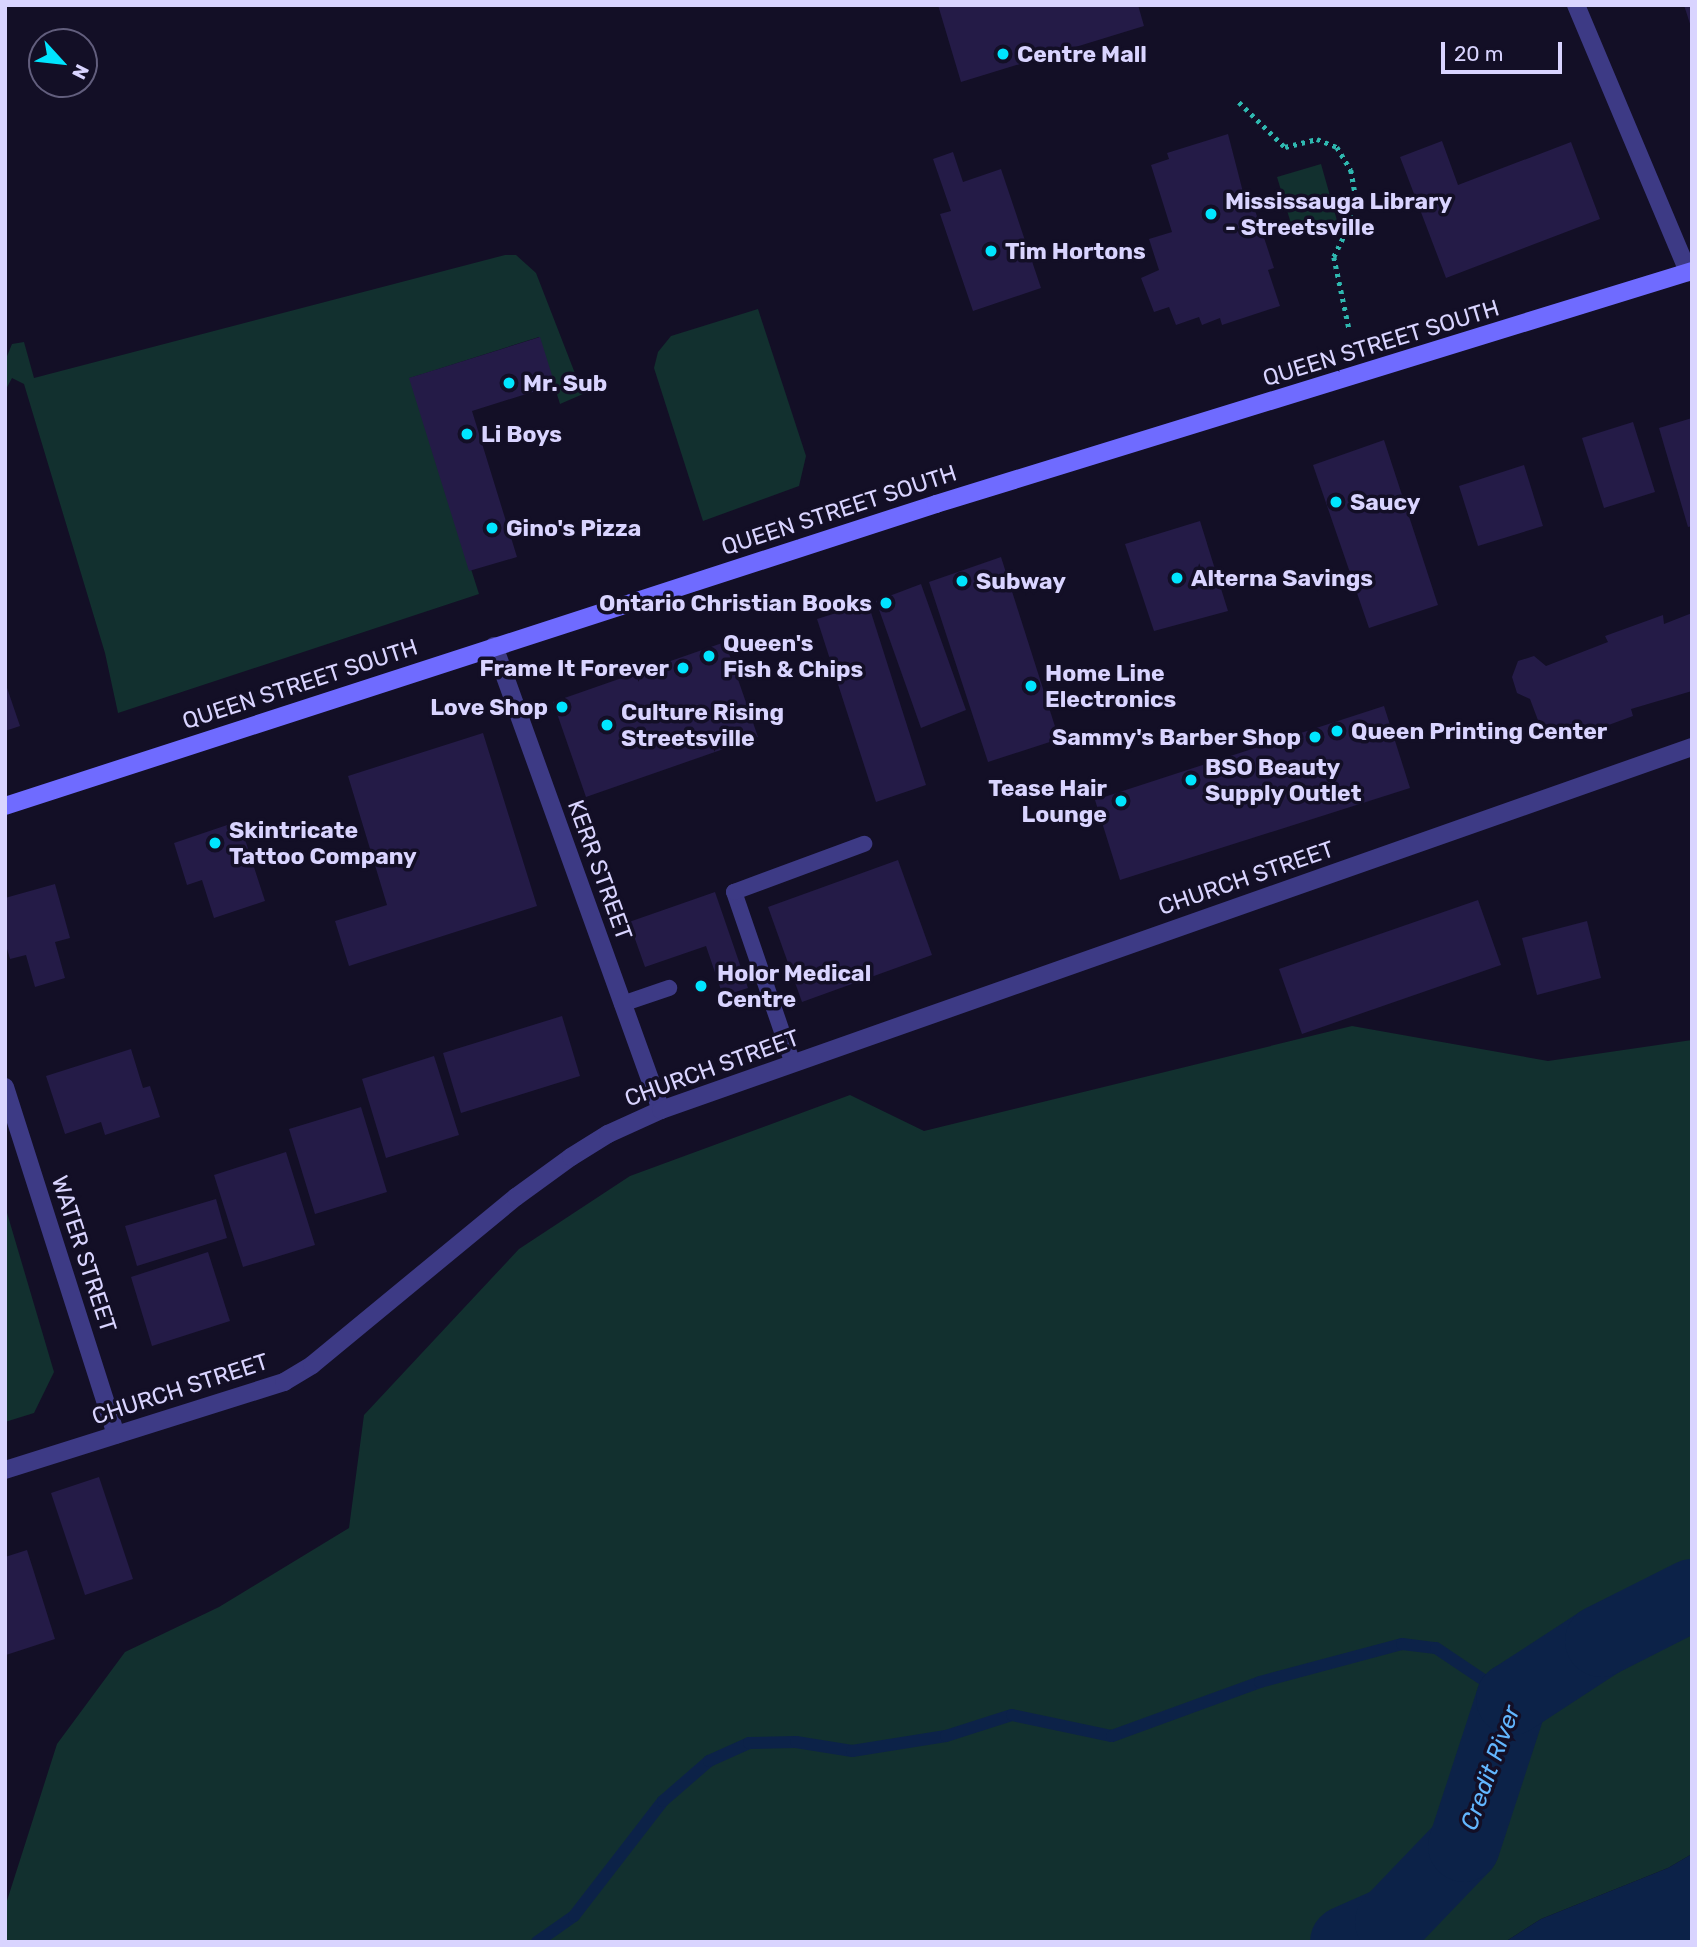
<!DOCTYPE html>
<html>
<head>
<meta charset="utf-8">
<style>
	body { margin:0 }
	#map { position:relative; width:1697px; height:1947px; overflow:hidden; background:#130f26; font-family:Rubik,sans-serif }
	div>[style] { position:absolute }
	.green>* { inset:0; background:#12302f }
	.water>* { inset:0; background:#0c2248 }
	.stream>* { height:12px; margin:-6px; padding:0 6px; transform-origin:6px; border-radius:6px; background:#0c2248 }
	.river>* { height:72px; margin:-36px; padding:0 36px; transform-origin:36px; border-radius:36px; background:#0c2248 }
	.building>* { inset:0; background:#241b47 }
	.path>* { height:4.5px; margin-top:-2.25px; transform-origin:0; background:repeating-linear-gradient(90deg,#2fb8b0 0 3.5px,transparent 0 8.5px) }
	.service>* { height:16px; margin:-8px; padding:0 8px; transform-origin:8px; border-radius:8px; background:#3d3a85 }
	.minor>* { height:18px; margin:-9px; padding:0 9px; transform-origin:9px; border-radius:9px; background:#3d3a85 }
	.secondary>* { height:18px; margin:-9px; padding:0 9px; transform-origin:9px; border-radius:9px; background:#6f6bff }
	.dots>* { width:19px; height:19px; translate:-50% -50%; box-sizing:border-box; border:4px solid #130f26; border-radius:50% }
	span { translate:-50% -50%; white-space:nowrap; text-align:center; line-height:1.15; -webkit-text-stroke:7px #130f26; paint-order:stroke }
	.poi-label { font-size:23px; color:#d9d4ff; font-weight:700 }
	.left { translate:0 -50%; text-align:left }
	.right { translate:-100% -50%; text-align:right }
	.street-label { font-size:23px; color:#d9d4ff }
	.water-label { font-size:24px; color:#62b6ff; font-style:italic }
	.frame { position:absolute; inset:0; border:7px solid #d9d4ff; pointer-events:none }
	.north { position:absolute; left:28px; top:28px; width:70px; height:70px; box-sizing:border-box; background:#130f26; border:2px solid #625e7d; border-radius:50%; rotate:117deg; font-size:19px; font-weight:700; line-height:28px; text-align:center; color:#d9d4ff }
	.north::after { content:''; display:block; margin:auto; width:24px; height:32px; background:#00e5ff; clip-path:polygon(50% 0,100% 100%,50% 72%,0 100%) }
	.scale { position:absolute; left:1441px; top:42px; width:121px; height:32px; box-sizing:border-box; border:4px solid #d9d4ff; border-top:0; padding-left:9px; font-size:21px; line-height:24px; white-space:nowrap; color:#d9d4ff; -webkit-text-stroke:5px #130f26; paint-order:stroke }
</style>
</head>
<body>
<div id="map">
	<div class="green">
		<i style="clip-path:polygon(1321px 164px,1338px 224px,1295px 237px,1277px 177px)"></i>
		<i style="clip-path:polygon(505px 255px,516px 255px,536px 273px,583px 394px,560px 404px,539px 337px,410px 378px,479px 594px,118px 713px,105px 653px,24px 384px,12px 378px,5px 391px,5px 361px,12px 344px,24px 342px,34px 378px)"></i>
		<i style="clip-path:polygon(758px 309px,806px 456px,799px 486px,703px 521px,654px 368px,658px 352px,671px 336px)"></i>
		<i style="clip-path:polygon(1352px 1026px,1548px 1061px,1692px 1040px,1692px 1854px,1668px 1868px,1541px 1919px,1505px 1942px,5px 1942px,5px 1907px,57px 1744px,125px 1652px,219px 1607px,349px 1528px,364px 1415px,519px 1249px,630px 1176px,850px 1095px,924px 1131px)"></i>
		<i style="clip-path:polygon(5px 1206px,54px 1372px,34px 1413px,5px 1422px)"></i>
	</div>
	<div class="water">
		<i style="clip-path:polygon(1692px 1854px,1692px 1942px,1505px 1942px,1541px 1919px,1668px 1868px)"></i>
	</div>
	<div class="stream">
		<i style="left:537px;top:1942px;width:45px;rotate:-35.1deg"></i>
		<i style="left:574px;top:1916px;width:145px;rotate:-52.3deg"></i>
		<i style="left:663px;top:1801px;width:61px;rotate:-41deg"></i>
		<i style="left:709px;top:1761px;width:44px;rotate:-24.2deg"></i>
		<i style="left:749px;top:1743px;width:47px;rotate:-1.2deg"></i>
		<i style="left:796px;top:1742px;width:57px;rotate:9.1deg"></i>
		<i style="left:852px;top:1751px;width:95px;rotate:-9.1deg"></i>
		<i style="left:946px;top:1736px;width:69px;rotate:-17.7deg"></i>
		<i style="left:1012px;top:1715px;width:102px;rotate:11.9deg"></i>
		<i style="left:1112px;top:1736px;width:158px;rotate:-20deg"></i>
		<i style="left:1260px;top:1682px;width:147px;rotate:-15deg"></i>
		<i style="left:1402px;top:1644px;width:34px;rotate:7deg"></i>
		<i style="left:1436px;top:1648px;width:92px;rotate:33.9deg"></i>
	</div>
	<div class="river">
		<i style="left:1346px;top:1942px;width:49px;rotate:-24deg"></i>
		<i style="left:1391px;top:1922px;width:105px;rotate:-46.2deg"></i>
		<i style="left:1464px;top:1846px;width:155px;rotate:-71.9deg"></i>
		<i style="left:1512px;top:1699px;width:106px;rotate:-33.1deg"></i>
		<i style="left:1601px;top:1641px;width:102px;rotate:-26.8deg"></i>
	</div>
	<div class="building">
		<i style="clip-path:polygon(938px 5px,1138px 5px,1144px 26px,961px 82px)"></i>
		<i style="clip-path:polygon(1684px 5px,1692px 5px,1692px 27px,1691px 27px)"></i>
		<i style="clip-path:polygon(1228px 134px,1244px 196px,1250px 195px,1274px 268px,1268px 270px,1280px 306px,1222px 325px,1220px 318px,1202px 325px,1199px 317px,1176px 325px,1169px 307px,1154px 312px,1141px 278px,1159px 270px,1149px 239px,1172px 232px,1151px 165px,1169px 159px,1167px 153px)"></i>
		<i style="clip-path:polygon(1442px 141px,1458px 185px,1571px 142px,1600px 219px,1446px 278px,1400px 157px)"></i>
		<i style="clip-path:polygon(953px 152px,963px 182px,1001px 169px,1041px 288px,973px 311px,940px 214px,951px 211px,933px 159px)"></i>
		<i style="clip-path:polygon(540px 337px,555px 385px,472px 411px,517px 557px,469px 571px,409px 378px)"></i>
		<i style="clip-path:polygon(1692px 418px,1692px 526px,1688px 527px,1659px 428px)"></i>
		<i style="clip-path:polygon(1633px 422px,1655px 492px,1604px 508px,1582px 438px)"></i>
		<i style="clip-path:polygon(1384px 440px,1438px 605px,1369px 628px,1313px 465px)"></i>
		<i style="clip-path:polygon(1524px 465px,1543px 526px,1478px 546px,1459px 486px)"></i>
		<i style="clip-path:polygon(1200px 521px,1228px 611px,1154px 631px,1125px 544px)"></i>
		<i style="clip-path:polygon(1001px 557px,1059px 739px,988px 762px,929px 582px)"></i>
		<i style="clip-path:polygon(921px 584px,966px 710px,921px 728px,876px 601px)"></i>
		<i style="clip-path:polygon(868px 603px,926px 785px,876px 802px,817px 619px)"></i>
		<i style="clip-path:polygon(1692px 613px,1692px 691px,1631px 709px,1633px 716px,1576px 737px,1573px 729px,1545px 739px,1530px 699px,1517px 693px,1512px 677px,1518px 661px,1534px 656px,1546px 666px,1608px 642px,1605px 636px,1663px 615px,1664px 624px)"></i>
		<i style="clip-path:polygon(725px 642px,758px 737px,586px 797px,553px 702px)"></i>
		<i style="clip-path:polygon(5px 682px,20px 726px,5px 731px)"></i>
		<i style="clip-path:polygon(1384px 706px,1410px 788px,1120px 880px,1095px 800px)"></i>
		<i style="clip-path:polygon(483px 733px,537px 906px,349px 966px,335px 921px,387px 905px,348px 776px)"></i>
		<i style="clip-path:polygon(239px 821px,265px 901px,214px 918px,202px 880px,187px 885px,174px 843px)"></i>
		<i style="clip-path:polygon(898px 860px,932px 955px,802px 1002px,768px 907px)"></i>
		<i style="clip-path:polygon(55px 884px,70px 938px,55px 942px,65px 978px,35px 987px,26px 955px,10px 959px,5px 942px,5px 898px)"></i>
		<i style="clip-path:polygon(715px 892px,748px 988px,723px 996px,706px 946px,645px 967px,629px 922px)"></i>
		<i style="clip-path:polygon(1478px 900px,1501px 965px,1302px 1034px,1279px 969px)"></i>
		<i style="clip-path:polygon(1587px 921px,1601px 978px,1537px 995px,1522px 938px)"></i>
		<i style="clip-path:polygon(562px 1016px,580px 1076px,461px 1113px,443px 1053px)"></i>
		<i style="clip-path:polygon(131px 1049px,143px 1088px,150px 1086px,160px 1117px,105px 1135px,101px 1122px,65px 1134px,46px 1076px)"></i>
		<i style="clip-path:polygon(434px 1056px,459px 1135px,386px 1158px,362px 1079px)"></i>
		<i style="clip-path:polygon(361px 1107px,387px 1192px,315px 1214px,289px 1129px)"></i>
		<i style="clip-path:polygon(286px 1152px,315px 1245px,243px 1267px,214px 1175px)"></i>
		<i style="clip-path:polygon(216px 1199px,227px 1238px,137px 1266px,125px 1226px)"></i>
		<i style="clip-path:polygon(208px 1252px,230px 1321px,152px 1346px,131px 1277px)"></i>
		<i style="clip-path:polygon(99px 1477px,133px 1579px,85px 1595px,51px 1493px)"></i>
		<i style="clip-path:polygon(27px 1550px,55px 1639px,6px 1655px,5px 1557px)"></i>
	</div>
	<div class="path">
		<i style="left:1239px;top:102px;width:64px;rotate:44.4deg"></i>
		<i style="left:1285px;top:147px;width:33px;rotate:-14deg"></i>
		<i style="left:1317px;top:139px;width:22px;rotate:22deg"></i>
		<i style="left:1337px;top:147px;width:27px;rotate:59deg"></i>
		<i style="left:1351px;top:170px;width:39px;rotate:80deg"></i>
		<i style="left:1358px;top:208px;width:55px;rotate:116.1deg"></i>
		<i style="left:1334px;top:257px;width:73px;rotate:78.1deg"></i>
	</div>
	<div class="service">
		<i style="left:622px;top:1004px;width:50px;rotate:-18.8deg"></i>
		<i style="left:793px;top:1064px;width:182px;rotate:-108.9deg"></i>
		<i style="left:734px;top:892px;width:139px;rotate:-20.3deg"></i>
	</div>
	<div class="minor">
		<i style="left:1576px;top:5px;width:290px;rotate:67.2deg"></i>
		<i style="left:494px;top:646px;width:493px;rotate:70.2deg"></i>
		<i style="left:5px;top:1087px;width:365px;rotate:72.3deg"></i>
		<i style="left:5px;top:1470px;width:293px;rotate:-17.5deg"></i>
		<i style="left:284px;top:1382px;width:33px;rotate:-31deg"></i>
		<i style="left:312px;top:1365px;width:264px;rotate:-39.5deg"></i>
		<i style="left:516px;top:1197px;width:68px;rotate:-36deg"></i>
		<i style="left:571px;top:1157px;width:44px;rotate:-31.9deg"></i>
		<i style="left:608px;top:1134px;width:58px;rotate:-24.4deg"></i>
		<i style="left:661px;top:1110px;width:1093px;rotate:-19.4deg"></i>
	</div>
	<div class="secondary">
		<i style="left:5px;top:806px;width:979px;rotate:-17.97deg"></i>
		<i style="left:936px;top:504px;width:791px;rotate:-17.13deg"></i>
	</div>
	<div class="dots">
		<i style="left:1003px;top:54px;background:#00e5ff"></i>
		<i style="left:1211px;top:214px;background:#00e5ff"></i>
		<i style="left:991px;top:251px;background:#00e5ff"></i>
		<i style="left:509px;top:383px;background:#00e5ff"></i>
		<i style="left:467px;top:434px;background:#00e5ff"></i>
		<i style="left:1336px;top:502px;background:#00e5ff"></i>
		<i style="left:492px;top:528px;background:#00e5ff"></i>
		<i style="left:1177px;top:578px;background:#00e5ff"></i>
		<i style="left:962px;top:581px;background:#00e5ff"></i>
		<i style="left:886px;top:603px;background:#00e5ff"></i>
		<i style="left:709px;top:656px;background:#00e5ff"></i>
		<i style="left:683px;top:668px;background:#00e5ff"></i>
		<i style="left:1031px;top:686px;background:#00e5ff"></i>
		<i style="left:562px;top:707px;background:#00e5ff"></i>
		<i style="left:607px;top:725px;background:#00e5ff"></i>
		<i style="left:1337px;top:731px;background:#00e5ff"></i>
		<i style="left:1315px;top:737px;background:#00e5ff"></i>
		<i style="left:1191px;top:780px;background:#00e5ff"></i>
		<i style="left:1121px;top:801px;background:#00e5ff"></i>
		<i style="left:215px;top:843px;background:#00e5ff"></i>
		<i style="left:701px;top:986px;background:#00e5ff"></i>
	</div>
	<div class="poi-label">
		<span class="left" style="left:1017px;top:54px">Centre Mall</span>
		<span class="left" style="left:1225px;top:214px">Mississauga Library<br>- Streetsville</span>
		<span class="left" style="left:1005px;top:251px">Tim Hortons</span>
		<span class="left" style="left:523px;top:383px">Mr. Sub</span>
		<span class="left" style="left:481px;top:434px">Li Boys</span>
		<span class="left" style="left:1350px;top:502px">Saucy</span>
		<span class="left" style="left:506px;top:528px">Gino's Pizza</span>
		<span class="left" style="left:1191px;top:578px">Alterna Savings</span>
		<span class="left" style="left:976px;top:581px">Subway</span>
		<span class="right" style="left:872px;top:603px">Ontario Christian Books</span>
		<span class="left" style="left:723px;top:656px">Queen's<br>Fish &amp; Chips</span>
		<span class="right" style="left:669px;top:668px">Frame It Forever</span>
		<span class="left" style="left:1045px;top:686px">Home Line<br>Electronics</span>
		<span class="right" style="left:548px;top:707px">Love Shop</span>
		<span class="left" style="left:621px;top:725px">Culture Rising<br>Streetsville</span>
		<span class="left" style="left:1351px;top:731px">Queen Printing Center</span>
		<span class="right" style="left:1301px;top:737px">Sammy's Barber Shop</span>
		<span class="left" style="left:1205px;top:780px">BSO Beauty<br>Supply Outlet</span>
		<span class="right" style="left:1107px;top:801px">Tease Hair<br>Lounge</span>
		<span class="left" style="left:229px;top:843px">Skintricate<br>Tattoo Company</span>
		<span class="left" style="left:717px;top:986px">Holor Medical<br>Centre</span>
	</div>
	<div class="street-label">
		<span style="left:1381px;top:343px;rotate:-17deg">QUEEN STREET SOUTH</span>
		<span style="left:839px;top:510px;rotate:-18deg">QUEEN STREET SOUTH</span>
		<span style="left:300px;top:684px;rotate:-18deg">QUEEN STREET SOUTH</span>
		<span style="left:600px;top:870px;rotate:70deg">KERR STREET</span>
		<span style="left:1246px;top:878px;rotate:-19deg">CHURCH STREET</span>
		<span style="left:712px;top:1068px;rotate:-20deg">CHURCH STREET</span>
		<span style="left:84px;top:1254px;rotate:72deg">WATER STREET</span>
		<span style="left:180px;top:1389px;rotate:-18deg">CHURCH STREET</span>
	</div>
	<div class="water-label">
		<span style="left:1491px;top:1768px;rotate:-70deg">Credit River</span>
	</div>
	<div class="frame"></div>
	<div class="north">N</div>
	<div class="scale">20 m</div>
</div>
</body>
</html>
